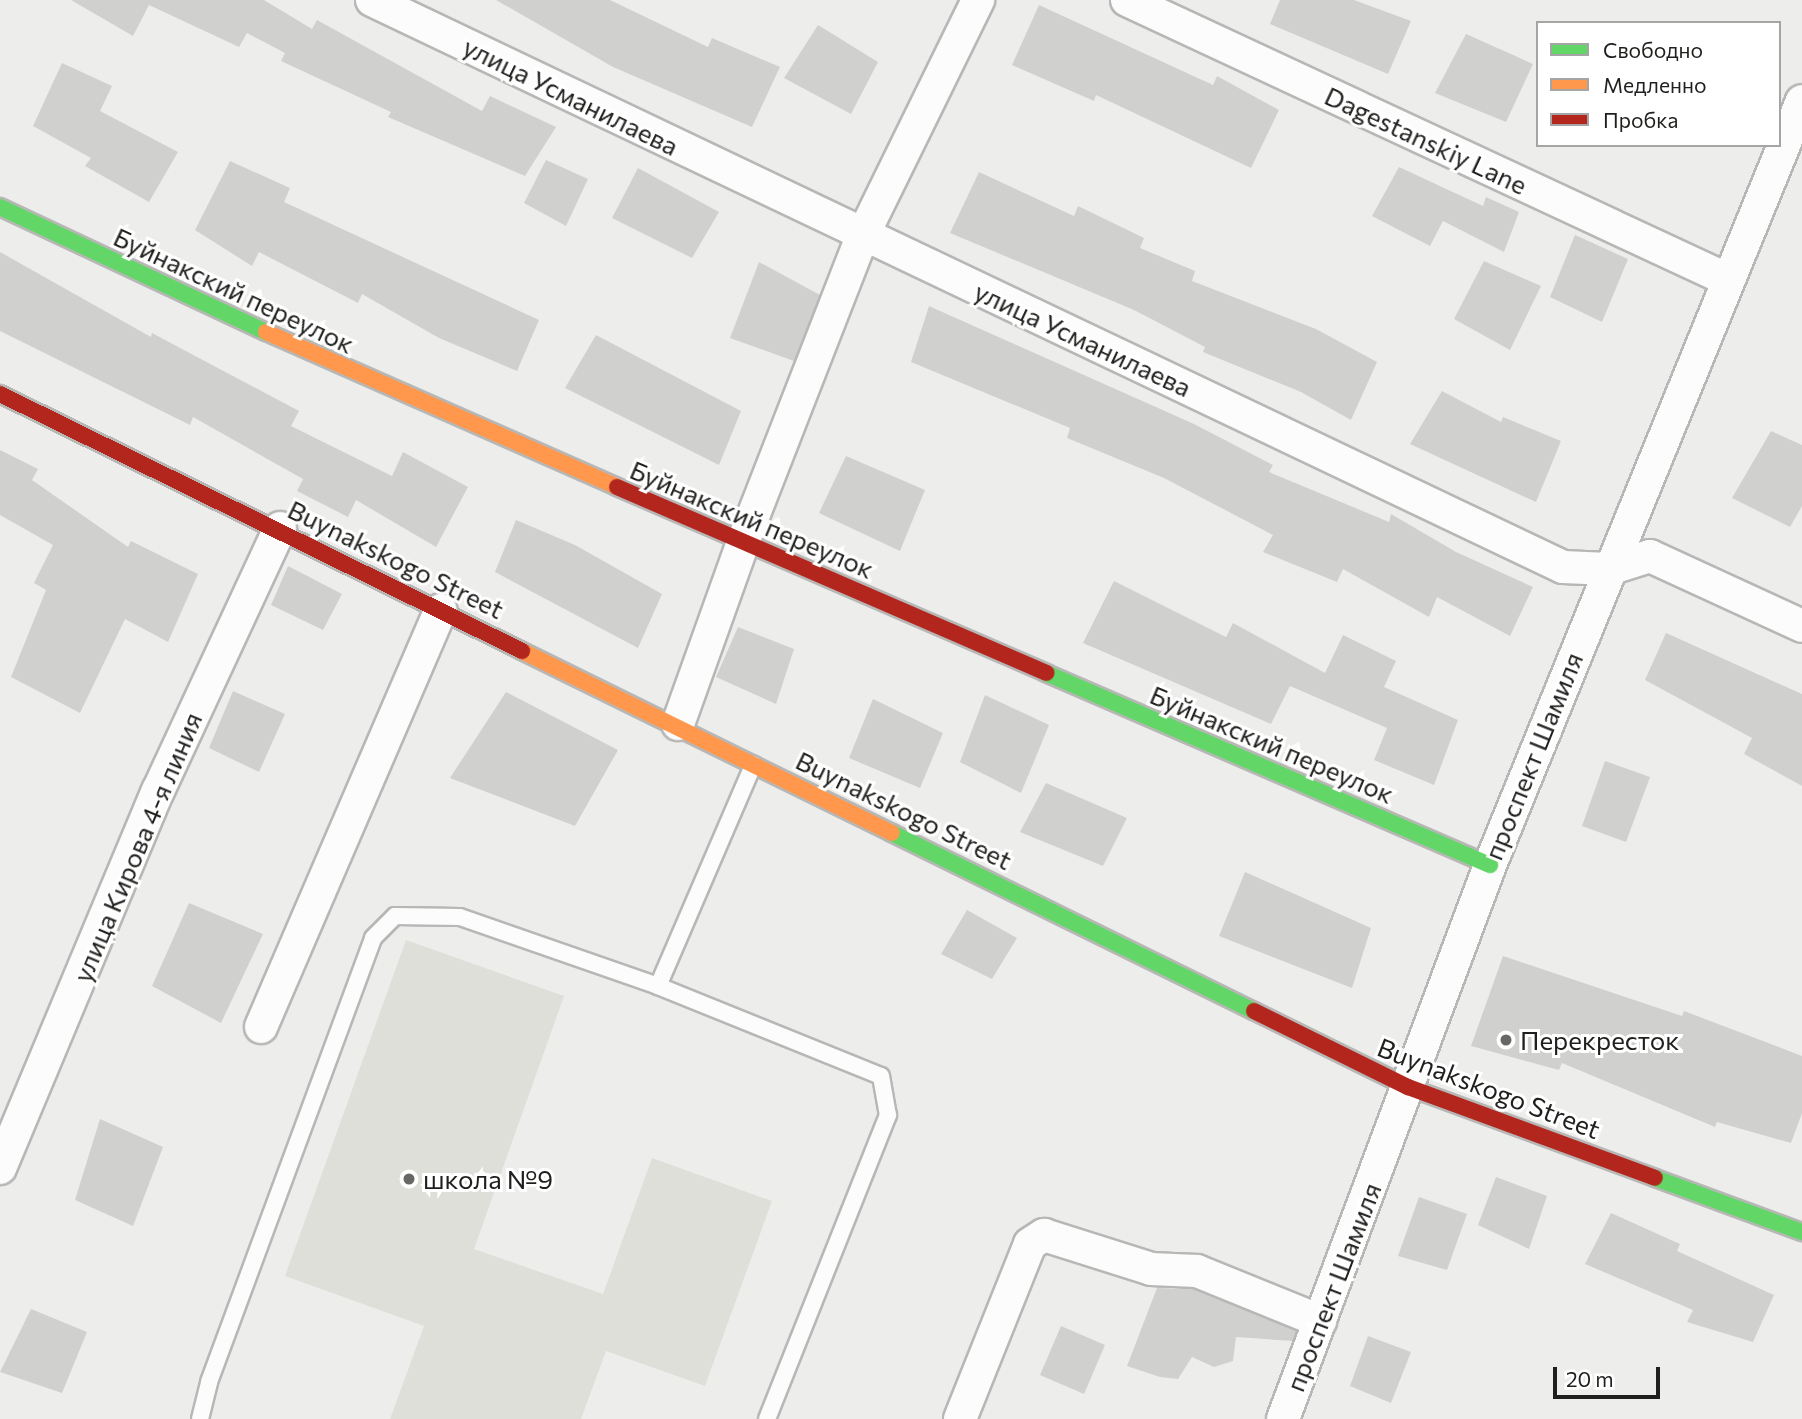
<!DOCTYPE html>
<html>
<head>
<meta charset="utf-8">
<style>
	body { margin:0 }
	#map { position:relative; width:1802px; height:1419px; overflow:hidden; background:#edeeec; font-family:Commissioner,sans-serif }
	div>[style] { position:absolute }
	.built>* { inset:0; background:#dedfd8 }
	.building>* { inset:0; background:#d0d1cf }
	.roads { filter:drop-shadow(2px 0 #b7b7b6) drop-shadow(-2px 0 #b7b7b6) drop-shadow(0 2px #b7b7b6) drop-shadow(0 -2px #b7b7b6) }
	.lane>* { height:16px; margin:-8px; padding:0 8px; transform-origin:8px; border-radius:8px; background:#fcfcfc }
	.street>* { height:32px; margin:-16px; padding:0 16px; transform-origin:16px; border-radius:16px; background:#fcfcfc }
	.fast>* { height:16px; margin:-8px; padding:0 8px; transform-origin:8px; border-radius:8px; background:#63d668 }
	.slow>* { height:16px; margin:-8px; padding:0 8px; transform-origin:8px; border-radius:8px; background:#ff974d }
	.jam>* { height:16px; margin:-8px; padding:0 8px; transform-origin:8px; border-radius:8px; background:#b3261e }
	.dots>* { width:19px; height:19px; translate:-50% -50%; box-sizing:border-box; border:4px solid #fff; border-radius:50% }
	span { translate:-50% -50%; white-space:nowrap; text-align:center; line-height:1.15; -webkit-text-stroke:6px #fff; paint-order:stroke }
	.street-label { font-size:26px; color:#1f1f1d }
	.poi-label { font-size:26px; color:#1f1f1d }
	.left { translate:0 -50%; text-align:left }
	.legend { position:absolute; left:1536px; top:21px; width:245px; height:126px; box-sizing:border-box; background:#fff; border:2px solid #a5a5a5; margin:0; padding:9px 12px; list-style:none; font-size:21px; color:#1f1f1d }
	.legend li { display:flex; align-items:center; gap:14px; height:35px }
	.legend b { width:35px; border:2px solid #a5a5a5 }
	.scale { position:absolute; left:1553px; top:1367px; width:107px; height:32px; box-sizing:border-box; border:4px solid #1f1f1d; border-top:0; padding-left:9px; font-size:21px; line-height:24px; white-space:nowrap; color:#1f1f1d; -webkit-text-stroke:5px #fff; paint-order:stroke }
</style>
</head>
<body>
<div id="map">
	<div class="built">
		<i style="clip-path:polygon(406px 940px,564px 996px,474px 1249px,603px 1294px,652px 1158px,772px 1201px,705px 1386px,606px 1351px,581px 1419px,390px 1419px,424px 1326px,285px 1276px)"></i>
	</div>
	<div class="building">
		<i style="clip-path:polygon(71px 0,264px 0,312px 29px,317px 20px,482px 111px,490px 96px,556px 127px,525px 176px,388px 117px,391px 112px,281px 61px,285px 53px,247px 33px,239px 47px,149px 5px,133px 36px)"></i>
		<i style="clip-path:polygon(496px 0,610px 0,708px 47px,712px 38px,780px 67px,752px 127px,613px 67px)"></i>
		<i style="clip-path:polygon(1280px 0,1354px 0,1411px 21px,1388px 74px,1270px 24px)"></i>
		<i style="clip-path:polygon(1039px 5px,1213px 85px,1217px 76px,1279px 110px,1251px 168px,1096px 95px,1094px 101px,1012px 65px)"></i>
		<i style="clip-path:polygon(818px 25px,878px 62px,851px 114px,784px 78px)"></i>
		<i style="clip-path:polygon(1466px 34px,1533px 64px,1506px 122px,1435px 93px)"></i>
		<i style="clip-path:polygon(62px 63px,112px 86px,100px 111px,178px 152px,149px 202px,85px 166px,91px 158px,33px 126px)"></i>
		<i style="clip-path:polygon(546px 160px,588px 179px,566px 226px,524px 203px)"></i>
		<i style="clip-path:polygon(230px 161px,290px 188px,284px 202px,539px 320px,517px 371px,439px 338px,362px 294px,358px 303px,259px 252px,252px 266px,195px 230px)"></i>
		<i style="clip-path:polygon(1399px 167px,1483px 206px,1486px 197px,1519px 212px,1504px 252px,1443px 221px,1430px 246px,1372px 216px)"></i>
		<i style="clip-path:polygon(638px 168px,719px 212px,692px 258px,612px 218px)"></i>
		<i style="clip-path:polygon(979px 172px,1074px 216px,1078px 206px,1144px 238px,1140px 248px,1195px 271px,1192px 281px,1316px 329px,1377px 362px,1351px 420px,1301px 392px,1203px 352px,1205px 347px,1134px 310px,950px 233px)"></i>
		<i style="clip-path:polygon(1575px 235px,1628px 259px,1602px 322px,1550px 297px)"></i>
		<i style="clip-path:polygon(0 252px,151px 337px,152px 333px,299px 411px,291px 426px,392px 476px,403px 452px,468px 487px,436px 547px,356px 500px,348px 517px,297px 491px,303px 479px,193px 417px,190px 425px,0 331px)"></i>
		<i style="clip-path:polygon(1484px 261px,1541px 286px,1510px 350px,1454px 319px)"></i>
		<i style="clip-path:polygon(759px 262px,820px 295px,794px 361px,730px 338px)"></i>
		<i style="clip-path:polygon(929px 306px,1194px 424px,1273px 465px,1269px 472px,1389px 522px,1391px 514px,1456px 552px,1533px 587px,1510px 636px,1437px 597px,1429px 617px,1343px 569px,1337px 582px,1263px 552px,1273px 535px,1164px 478px,1067px 438px,1070px 428px,911px 362px)"></i>
		<i style="clip-path:polygon(596px 335px,741px 411px,719px 465px,565px 388px)"></i>
		<i style="clip-path:polygon(1442px 391px,1501px 422px,1503px 417px,1561px 441px,1536px 502px,1410px 444px)"></i>
		<i style="clip-path:polygon(1771px 431px,1802px 445px,1802px 506px,1790px 527px,1732px 498px)"></i>
		<i style="clip-path:polygon(0 450px,38px 469px,32px 480px,128px 547px,131px 541px,198px 574px,168px 642px,125px 619px,80px 713px,11px 677px,46px 590px,34px 583px,53px 545px,0 515px)"></i>
		<i style="clip-path:polygon(846px 456px,925px 490px,900px 551px,819px 513px)"></i>
		<i style="clip-path:polygon(516px 520px,575px 545px,662px 594px,638px 648px,495px 572px)"></i>
		<i style="clip-path:polygon(288px 566px,342px 594px,323px 630px,271px 605px)"></i>
		<i style="clip-path:polygon(1114px 581px,1226px 637px,1233px 623px,1325px 673px,1343px 635px,1396px 661px,1384px 687px,1458px 720px,1434px 785px,1374px 760px,1387px 728px,1290px 686px,1271px 724px,1083px 643px)"></i>
		<i style="clip-path:polygon(738px 627px,794px 649px,776px 704px,716px 677px)"></i>
		<i style="clip-path:polygon(1666px 633px,1802px 694px,1802px 786px,1744px 754px,1752px 738px,1645px 680px)"></i>
		<i style="clip-path:polygon(233px 691px,285px 714px,259px 772px,209px 748px)"></i>
		<i style="clip-path:polygon(506px 692px,618px 750px,575px 826px,450px 778px)"></i>
		<i style="clip-path:polygon(985px 695px,1049px 725px,1021px 793px,960px 762px)"></i>
		<i style="clip-path:polygon(873px 699px,943px 733px,920px 788px,849px 758px)"></i>
		<i style="clip-path:polygon(1605px 761px,1650px 777px,1626px 842px,1582px 826px)"></i>
		<i style="clip-path:polygon(1046px 783px,1127px 818px,1103px 866px,1020px 832px)"></i>
		<i style="clip-path:polygon(1245px 872px,1371px 928px,1352px 988px,1219px 936px)"></i>
		<i style="clip-path:polygon(189px 903px,263px 934px,221px 1023px,152px 986px)"></i>
		<i style="clip-path:polygon(967px 910px,1017px 938px,992px 979px,941px 954px)"></i>
		<i style="clip-path:polygon(1503px 956px,1682px 1016px,1684px 1011px,1802px 1056px,1802px 1113px,1791px 1143px,1717px 1122px,1715px 1127px,1562px 1063px,1559px 1070px,1471px 1046px)"></i>
		<i style="clip-path:polygon(100px 1119px,163px 1147px,133px 1226px,75px 1200px)"></i>
		<i style="clip-path:polygon(1496px 1177px,1547px 1196px,1529px 1249px,1478px 1225px)"></i>
		<i style="clip-path:polygon(1419px 1197px,1467px 1214px,1447px 1270px,1398px 1256px)"></i>
		<i style="clip-path:polygon(1611px 1213px,1680px 1244px,1677px 1251px,1774px 1295px,1753px 1342px,1687px 1322px,1693px 1310px,1585px 1264px)"></i>
		<i style="clip-path:polygon(1157px 1288px,1193px 1289px,1296px 1331px,1293px 1341px,1236px 1337px,1233px 1361px,1214px 1367px,1192px 1357px,1178px 1379px,1160px 1377px,1127px 1366px)"></i>
		<i style="clip-path:polygon(31px 1309px,87px 1332px,62px 1393px,0 1372px)"></i>
		<i style="clip-path:polygon(1061px 1326px,1105px 1345px,1084px 1394px,1040px 1375px)"></i>
		<i style="clip-path:polygon(1368px 1336px,1411px 1352px,1391px 1403px,1350px 1386px)"></i>
	</div>
	<div class="roads">
		<div class="lane">
			<i style="left:658px;top:986px;width:241px;rotate:-66.7deg"></i>
			<i style="left:200px;top:1419px;width:38px;rotate:-76deg"></i>
			<i style="left:209px;top:1382px;width:473px;rotate:-69.7deg"></i>
			<i style="left:373px;top:938px;width:31px;rotate:-45deg"></i>
			<i style="left:395px;top:916px;width:65px;rotate:0.9deg"></i>
			<i style="left:460px;top:917px;width:210px;rotate:19.2deg"></i>
			<i style="left:658px;top:986px;width:240px;rotate:22deg"></i>
			<i style="left:881px;top:1076px;width:40px;rotate:80deg"></i>
			<i style="left:888px;top:1115px;width:327px;rotate:111.7deg"></i>
		</div>
		<div class="street">
			<i style="left:372px;top:0;width:1319px;rotate:25.46deg"></i>
			<i style="left:1563px;top:567px;width:46px;rotate:2.5deg"></i>
			<i style="left:1609px;top:569px;width:43px;rotate:-17.6deg"></i>
			<i style="left:1650px;top:556px;width:167px;rotate:24.7deg"></i>
			<i style="left:1127px;top:0;width:661px;rotate:24.97deg"></i>
			<i style="left:678px;top:724px;width:193px;rotate:-70.3deg"></i>
			<i style="left:743px;top:542px;width:330px;rotate:-68.7deg"></i>
			<i style="left:863px;top:235px;width:262px;rotate:-63.9deg"></i>
			<i style="left:261px;top:1027px;width:454px;rotate:-66.7deg"></i>
			<i style="left:0;top:1168px;width:409px;rotate:-67.3deg"></i>
			<i style="left:158px;top:791px;width:290px;rotate:-65.1deg"></i>
			<i style="left:960px;top:1419px;width:188px;rotate:-68.2deg"></i>
			<i style="left:1030px;top:1244px;width:17px;rotate:-33deg"></i>
			<i style="left:1044px;top:1235px;width:112px;rotate:17.6deg"></i>
			<i style="left:1151px;top:1269px;width:46px;rotate:2.5deg"></i>
			<i style="left:1197px;top:1271px;width:133px;rotate:22.1deg"></i>
			<i style="left:1283px;top:1419px;width:591px;rotate:-69.51deg"></i>
			<i style="left:1490px;top:865px;width:825px;rotate:-67.79deg"></i>
		</div>
		<div class="fast">
			<i style="left:0;top:207px;width:294px;rotate:25.2deg"></i>
			<i style="left:1046px;top:673px;width:484px;rotate:23.4deg"></i>
			<i style="left:892px;top:833px;width:403px;rotate:26.2deg"></i>
			<i style="left:1655px;top:1178px;width:157px;rotate:20.2deg"></i>
		</div>
		<div class="slow">
			<i style="left:266px;top:332px;width:384px;rotate:23.8deg"></i>
			<i style="left:522px;top:651px;width:412px;rotate:26.2deg"></i>
		</div>
		<div class="jam">
			<i style="left:0;top:394px;width:582px;rotate:26.21deg"></i>
			<i style="left:617px;top:487px;width:468px;rotate:23.4deg"></i>
			<i style="left:1254px;top:1011px;width:172px;rotate:26.3deg"></i>
			<i style="left:1408px;top:1087px;width:263px;rotate:20.2deg"></i>
		</div>
	</div>
	<div class="dots">
		<i style="left:1506px;top:1040px;background:#676765"></i>
		<i style="left:409px;top:1179px;background:#676765"></i>
	</div>
	<div class="street-label">
		<span style="left:571px;top:96px;rotate:26deg">улица Усманилаева</span>
		<span style="left:1426px;top:140px;rotate:25deg">Dagestanskiy Lane</span>
		<span style="left:234px;top:290px;rotate:25deg">Буйнакский переулок</span>
		<span style="left:1083px;top:339px;rotate:25deg">улица Усманилаева</span>
		<span style="left:752px;top:519px;rotate:23deg">Буйнакский переулок</span>
		<span style="left:396px;top:559px;rotate:26deg">Buynakskogo Street</span>
		<span style="left:1272px;top:744px;rotate:23deg">Буйнакский переулок</span>
		<span style="left:1533px;top:756px;rotate:-68deg">проспект Шамиля</span>
		<span style="left:904px;top:810px;rotate:26deg">Buynakskogo Street</span>
		<span style="left:137px;top:847px;rotate:-67deg">улица Кирова 4-я линия</span>
		<span style="left:1489px;top:1088px;rotate:21deg">Buynakskogo Street</span>
		<span style="left:1333px;top:1287px;rotate:-69deg">проспект Шамиля</span>
	</div>
	<div class="poi-label">
		<span class="left" style="left:1520px;top:1040px">Перекресток</span>
		<span class="left" style="left:423px;top:1179px">школа №9</span>
	</div>
	<ul class="legend">
	<li><b style="height:9px;background:#63d668"></b>Свободно</li>
	<li><b style="height:9px;background:#ff974d"></b>Медленно</li>
	<li><b style="height:9px;background:#b3261e"></b>Пробка</li>
	</ul>
	<div class="scale">20 m</div>
</div>
</body>
</html>
